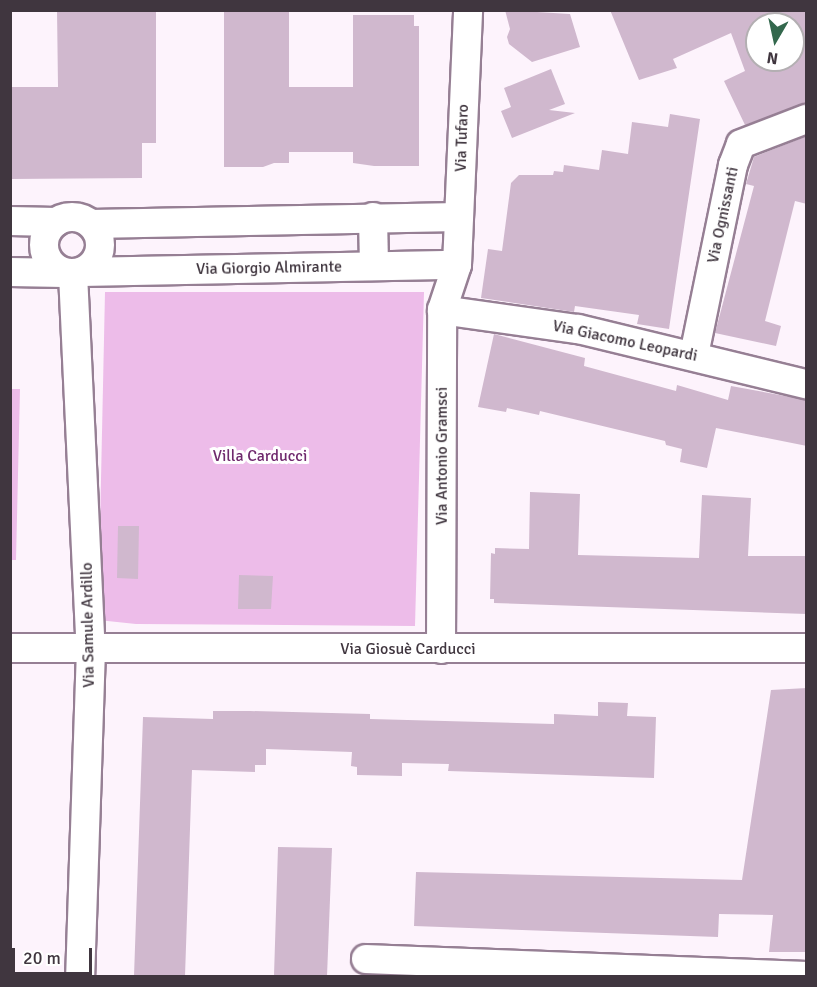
<!DOCTYPE html>
<html>
<head>
<meta charset="utf-8">
<style>
	body { margin:0 }
	#map { position:relative; width:817px; height:987px; overflow:hidden; background:#fdf3fc; font-family:Signika,sans-serif }
	div>[style] { position:absolute }
	.green>* { inset:0; background:#edbce9 }
	.building>* { inset:0; background:#d0b8ce }
	.roads { filter:drop-shadow(2px 0 #967f94) drop-shadow(-2px 0 #967f94) drop-shadow(0 2px #967f94) drop-shadow(0 -2px #967f94) }
	.minor>* { height:28px; margin:-14px; padding:0 14px; transform-origin:14px; border-radius:14px; background:#fff }
	.minor>.ring { margin:-14px; padding:0; box-sizing:content-box; background:none; border:28px solid #fff; border-radius:50% }
	span { translate:-50% -50%; white-space:nowrap; text-align:center; line-height:1.15; -webkit-text-stroke:6px #fff; paint-order:stroke }
	.street-label { font-size:16px; color:#40363f }
	.park-label { font-size:16px; color:#6f296d }
	.frame { position:absolute; inset:0; border:12px solid #40363f; pointer-events:none }
	.north { position:absolute; left:745px; top:12px; width:60px; height:60px; box-sizing:border-box; background:#fff; border:2px solid #b3afb2; border-radius:50%; rotate:189deg; font-size:16px; font-weight:700; line-height:24px; text-align:center; color:#40363f }
	.north::after { content:''; display:block; margin:auto; width:21px; height:27px; background:#33684d; clip-path:polygon(50% 0,100% 100%,50% 72%,0 100%) }
	.scale { position:absolute; left:12px; top:948px; width:80px; height:27px; box-sizing:border-box; border:3px solid #40363f; border-top:0; padding-left:8px; font-size:18px; line-height:21px; white-space:nowrap; color:#40363f; -webkit-text-stroke:4px #fff; paint-order:stroke }
</style>
</head>
<body>
<div id="map">
	<div class="green">
		<i style="clip-path:polygon(105px 292px,424px 292px,415px 626px,136px 624px,98px 620px)"></i>
		<i style="clip-path:polygon(11px 389px,20px 389px,16px 560px,10px 560px)"></i>
	</div>
	<div class="building">
		<i style="clip-path:polygon(57px 10px,156px 10px,156px 143px,142px 143px,142px 178px,10px 179px,10px 87px,58px 87px)"></i>
		<i style="clip-path:polygon(224px 10px,289px 10px,289px 87px,353px 87px,353px 15px,414px 15px,414px 26px,419px 26px,419px 166px,374px 166px,353px 163px,353px 152px,289px 152px,289px 163px,274px 163px,263px 167px,224px 167px)"></i>
		<i style="clip-path:polygon(505px 10px,570px 14px,580px 47px,532px 62px,509px 44px,507px 37px,510px 29px)"></i>
		<i style="clip-path:polygon(evenodd,610px 10px,807px 10px,807px 103px,745px 125px,724px 81px,745px 71px,731px 33px,673px 59px,677px 68px,639px 80px,610px 10px,757px 24px,793px 24px,793px 60px,757px 60px,757px 24px)"></i>
		<i style="clip-path:polygon(551px 69px,565px 104px,549px 110px,575px 113px,512px 138px,501px 111px,511px 107px,504px 88px)"></i>
		<i style="clip-path:polygon(670px 114px,700px 119px,669px 329px,637px 324px,639px 315px,575px 306px,574px 312px,481px 298px,488px 249px,502px 251px,511px 183px,519px 175px,553px 175px,554px 171px,563px 172px,564px 165px,599px 170px,602px 150px,628px 154px,632px 122px,668px 127px)"></i>
		<i style="clip-path:polygon(807px 136px,807px 204px,795px 201px,765px 321px,781px 326px,776px 346px,715px 333px,754px 186px,746px 184px,754px 157px)"></i>
		<i style="clip-path:polygon(494px 334px,585px 358px,584px 366px,676px 391px,677px 385px,728px 400px,731px 386px,807px 400px,807px 446px,716px 428px,707px 468px,680px 462px,682px 449px,666px 445px,665px 441px,540px 411px,539px 415px,507px 408px,506px 412px,478px 407px)"></i>
		<i style="clip-path:polygon(530px 492px,580px 494px,578px 555px,699px 558px,702px 495px,751px 498px,748px 556px,807px 556px,807px 614px,494px 603px,494px 599px,490px 599px,491px 553px,495px 554px,495px 548px,529px 549px)"></i>
		<i style="clip-path:polygon(118px 526px,139px 526px,138px 579px,117px 578px)"></i>
		<i style="clip-path:polygon(239px 575px,273px 576px,271px 609px,238px 609px)"></i>
		<i style="clip-path:polygon(807px 688px,807px 952px,769px 952px,773px 915px,719px 914px,718px 937px,414px 926px,416px 872px,742px 880px,771px 690px)"></i>
		<i style="clip-path:polygon(598px 702px,628px 703px,627px 716px,656px 717px,654px 778px,448px 771px,449px 764px,402px 763px,402px 776px,357px 775px,357px 767px,351px 766px,352px 752px,266px 749px,266px 765px,255px 765px,255px 772px,192px 770px,185px 976px,134px 976px,143px 717px,213px 719px,213px 711px,250px 711px,370px 714px,370px 719px,554px 724px,554px 714px,598px 716px)"></i>
		<i style="clip-path:polygon(278px 847px,332px 848px,327px 976px,274px 976px)"></i>
	</div>
	<div class="roads">
		<div class="minor">
			<i class="ring" style="left:44px;top:217px;width:28px;height:28px"></i>
			<i style="left:373px;top:217px;width:49px;rotate:88.8deg"></i>
			<i style="left:10px;top:221px;width:46px;rotate:1.2deg"></i>
			<i style="left:91px;top:224px;width:368px;rotate:-1.1deg"></i>
			<i style="left:10px;top:272px;width:54px;rotate:1.1deg"></i>
			<i style="left:81px;top:272px;width:376px;rotate:-1.1deg"></i>
			<i style="left:73px;top:274px;width:375px;rotate:87.3deg"></i>
			<i style="left:91px;top:649px;width:327px;rotate:91.9deg"></i>
			<i style="left:442px;top:310px;width:137px;rotate:8deg"></i>
			<i style="left:578px;top:329px;width:235px;rotate:13.6deg"></i>
			<i style="left:694px;top:355px;width:194px;rotate:-78.4deg"></i>
			<i style="left:733px;top:165px;width:22px;rotate:-69deg"></i>
			<i style="left:741px;top:144px;width:70px;rotate:-21deg"></i>
			<i style="left:10px;top:648px;width:796px"></i>
			<i style="left:441px;top:649px;width:339px;rotate:-89.8deg"></i>
			<i style="left:442px;top:310px;width:47px;rotate:-71.6deg"></i>
			<i style="left:457px;top:265px;width:255px;rotate:-87.5deg"></i>
			<i style="left:366px;top:959px;width:440px;rotate:2.2deg"></i>
		</div>
	</div>
	<div class="street-label">
		<span style="left:462px;top:138px;rotate:-88deg">Via Tufaro</span>
		<span style="left:723px;top:215px;rotate:-78deg">Via Ognissanti</span>
		<span style="left:269px;top:268px;rotate:-1deg">Via Giorgio Almirante</span>
		<span style="left:625px;top:341px;rotate:12deg">Via Giacomo Leopardi</span>
		<span style="left:442px;top:456px;rotate:-90deg">Via Antonio Gramsci</span>
		<span style="left:88px;top:625px;rotate:-91deg">Via Samule Ardillo</span>
		<span style="left:408px;top:649px">Via Giosuè Carducci</span>
	</div>
	<div class="park-label">
		<span style="left:260px;top:456px">Villa Carducci</span>
	</div>
	<div class="frame"></div>
	<div class="north">N</div>
	<div class="scale">20 m</div>
</div>
</body>
</html>
